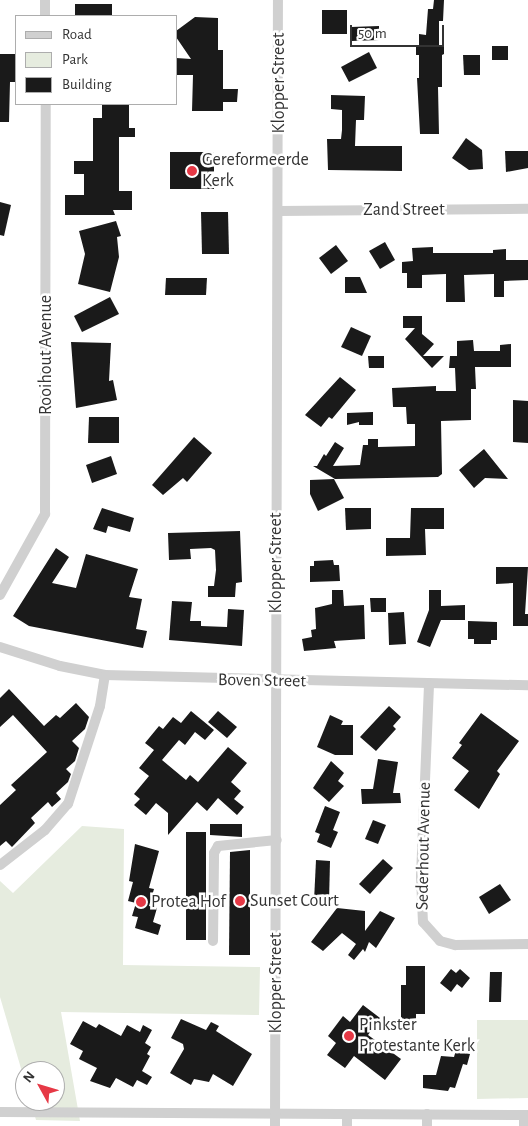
<!DOCTYPE html>
<html>
<head>
<meta charset="utf-8">
<style>
	body { margin:0 }
	#map { position:relative; width:528px; height:1126px; overflow:hidden; background:#fff; font-family:"Alegreya Sans",sans-serif }
	div>[style] { position:absolute }
	.green>* { inset:0; background:#e6ecdf }
	.building>* { inset:0; background:#1a1a1a }
	.street>* { height:10px; margin:-5px; padding:0 5px; transform-origin:5px; border-radius:5px; background:#d0d0d0 }
	.dots>* { width:14px; height:14px; translate:-50% -50%; box-sizing:border-box; border:2px solid #fff; border-radius:50% }
	span { translate:-50% -50%; white-space:nowrap; text-align:center; line-height:1.15; -webkit-text-stroke:5px #fff; paint-order:stroke }
	.street-label { font-size:18px; color:#333 }
	.poi-label { font-size:18px; color:#333 }
	.left { translate:0 -50%; text-align:left }
	.legend { position:absolute; left:15px; top:15px; width:162px; height:90px; box-sizing:border-box; background:#fff; border:1px solid #adadad; margin:0; padding:6px 9px; list-style:none; font-size:15px; color:#333 }
	.legend li { display:flex; align-items:center; gap:10px; height:25px }
	.legend b { width:25px; border:1px solid #adadad }
	.north { position:absolute; left:15px; top:1061px; width:50px; height:50px; box-sizing:border-box; background:#fff; border:1px solid #adadad; border-radius:50%; rotate:309deg; font-size:14px; font-weight:700; line-height:20px; text-align:center; color:#333 }
	.north::after { content:''; display:block; margin:auto; width:18px; height:22px; background:#e63946; clip-path:polygon(50% 0,100% 100%,50% 72%,0 100%) }
	.scale { position:absolute; left:350px; top:25px; width:94px; height:22px; box-sizing:border-box; border:2px solid #333; border-top:0; padding-left:6px; font-size:15px; line-height:18px; white-space:nowrap; color:#333; -webkit-text-stroke:4px #fff; paint-order:stroke }
</style>
</head>
<body>
<div id="map">
	<div class="green">
		<i style="clip-path:polygon(82px 826px,124px 829px,123px 965px,260px 967px,259px 1015px,61px 1012px,80px 1121px,36px 1120px,31px 1101px,55px 1101px,55px 1071px,25px 1071px,25px 1082px,0 997px,0 881px,13px 893px)"></i>
		<i style="clip-path:polygon(477px 1020px,528px 1020px,528px 1098px,477px 1099px)"></i>
	</div>
	<div class="building">
		<i style="clip-path:polygon(434px 0,444px 0,443px 21px,439px 21px,439px 46px,444px 46px,444px 54px,442px 55px,442px 87px,438px 87px,439px 134px,420px 134px,417px 78px,419px 78px,419px 55px,416px 55px,416px 46px,419px 46px,419px 34px,426px 35px,428px 9px,433px 9px)"></i>
		<i style="clip-path:polygon(75px 4px,112px 4px,112px 16px,75px 16px)"></i>
		<i style="clip-path:polygon(322px 10px,347px 10px,347px 34px,322px 34px)"></i>
		<i style="clip-path:polygon(195px 17px,218px 18px,218px 50px,223px 50px,223px 89px,238px 89px,237px 102px,223px 102px,223px 111px,192px 111px,193px 75px,176px 75px,176px 58px,191px 59px,176px 37px,176px 31px)"></i>
		<i style="clip-path:polygon(379px 26px,379px 40px,352px 41px,351px 27px)"></i>
		<i style="clip-path:polygon(492px 46px,508px 46px,508px 60px,492px 60px)"></i>
		<i style="clip-path:polygon(369px 52px,377px 68px,349px 82px,341px 67px)"></i>
		<i style="clip-path:polygon(0 54px,16px 54px,16px 82px,10px 82px,9px 122px,0 122px)"></i>
		<i style="clip-path:polygon(463px 55px,480px 55px,480px 75px,464px 75px)"></i>
		<i style="clip-path:polygon(331px 95px,365px 96px,364px 120px,356px 120px,355px 146px,402px 146px,402px 171px,328px 170px,327px 139px,341px 139px,342px 130px,342px 110px,331px 109px)"></i>
		<i style="clip-path:polygon(102px 104px,129px 104px,129px 128px,135px 128px,135px 137px,119px 137px,119px 191px,132px 191px,132px 210px,113px 210px,115px 215px,65px 215px,65px 195px,84px 195px,84px 174px,74px 174px,74px 161px,93px 161px,93px 118px,102px 118px)"></i>
		<i style="clip-path:polygon(466px 138px,482px 150px,483px 169px,469px 170px,452px 158px)"></i>
		<i style="clip-path:polygon(505px 151px,528px 151px,528px 168px,506px 172px)"></i>
		<i style="clip-path:polygon(170px 152px,214px 152px,214px 189px,170px 189px)"></i>
		<i style="clip-path:polygon(0 202px,11px 205px,4px 236px,0 235px)"></i>
		<i style="clip-path:polygon(201px 212px,228px 212px,229px 254px,202px 254px)"></i>
		<i style="clip-path:polygon(116px 221px,121px 236px,117px 237px,119px 257px,110px 292px,78px 284px,85px 254px,79px 231px)"></i>
		<i style="clip-path:polygon(385px 242px,395px 260px,380px 269px,369px 251px)"></i>
		<i style="clip-path:polygon(336px 245px,348px 261px,331px 274px,319px 258px)"></i>
		<i style="clip-path:polygon(433px 247px,433px 253px,493px 253px,493px 250px,506px 249px,506px 260px,528px 260px,528px 280px,504px 281px,504px 297px,494px 297px,494px 274px,464px 275px,465px 302px,446px 302px,446px 274px,422px 275px,422px 288px,407px 288px,407px 273px,402px 273px,402px 262px,413px 261px,412px 248px)"></i>
		<i style="clip-path:polygon(345px 277px,360px 277px,367px 293px,345px 293px)"></i>
		<i style="clip-path:polygon(166px 278px,207px 278px,206px 295px,165px 295px)"></i>
		<i style="clip-path:polygon(110px 297px,119px 314px,82px 332px,74px 316px)"></i>
		<i style="clip-path:polygon(403px 316px,422px 316px,422px 334px,434px 344px,423px 356px,444px 356px,432px 368px,405px 339px,415px 328px,403px 328px)"></i>
		<i style="clip-path:polygon(351px 327px,371px 336px,362px 356px,341px 347px)"></i>
		<i style="clip-path:polygon(473px 340px,474px 351px,500px 351px,500px 345px,511px 344px,511px 367px,475px 367px,476px 389px,471px 389px,471px 420px,441px 421px,442px 474px,438px 477px,335px 479px,313px 466px,317px 466px,324px 454px,326px 456px,335px 442px,344px 448px,333px 466px,360px 465px,363px 445px,368px 445px,368px 439px,378px 439px,378px 447px,415px 446px,415px 424px,407px 424px,406px 407px,393px 407px,392px 388px,436px 386px,436px 391px,456px 391px,455px 368px,449px 368px,450px 356px,457px 356px,457px 341px)"></i>
		<i style="clip-path:polygon(71px 342px,111px 343px,109px 381px,113px 380px,117px 400px,76px 408px)"></i>
		<i style="clip-path:polygon(368px 356px,384px 356px,384px 368px,369px 368px)"></i>
		<i style="clip-path:polygon(340px 377px,356px 390px,332px 419px,329px 417px,321px 427px,305px 415px)"></i>
		<i style="clip-path:polygon(513px 400px,528px 401px,528px 443px,513px 442px)"></i>
		<i style="clip-path:polygon(373px 412px,373px 425px,359px 425px,359px 422px,347px 425px,347px 413px)"></i>
		<i style="clip-path:polygon(89px 417px,119px 417px,119px 443px,88px 443px)"></i>
		<i style="clip-path:polygon(194px 437px,212px 453px,187px 482px,183px 478px,163px 495px,152px 485px)"></i>
		<i style="clip-path:polygon(484px 449px,508px 479px,485px 478px,474px 488px,459px 470px)"></i>
		<i style="clip-path:polygon(111px 456px,117px 474px,92px 483px,86px 465px)"></i>
		<i style="clip-path:polygon(334px 479px,344px 498px,318px 511px,310px 494px,310px 480px)"></i>
		<i style="clip-path:polygon(102px 508px,134px 518px,130px 532px,108px 526px,106px 533px,93px 529px)"></i>
		<i style="clip-path:polygon(345px 508px,371px 508px,371px 529px,346px 530px)"></i>
		<i style="clip-path:polygon(411px 508px,444px 508px,444px 529px,425px 529px,426px 555px,386px 556px,386px 538px,410px 538px)"></i>
		<i style="clip-path:polygon(240px 531px,242px 582px,236px 583px,235px 597px,208px 597px,208px 586px,214px 586px,216px 570px,215px 550px,211px 548px,190px 549px,191px 559px,169px 560px,168px 533px)"></i>
		<i style="clip-path:polygon(56px 548px,69px 557px,52px 583px,76px 588px,86px 554px,138px 569px,129px 597px,142px 599px,136px 629px,147px 631px,143px 648px,29px 626px,13px 616px)"></i>
		<i style="clip-path:polygon(333px 560px,334px 565px,339px 565px,340px 581px,310px 582px,310px 566px,314px 566px,314px 561px)"></i>
		<i style="clip-path:polygon(496px 567px,528px 567px,525px 614px,528px 614px,528px 626px,513px 626px,513px 583px,496px 584px)"></i>
		<i style="clip-path:polygon(332px 590px,343px 590px,344px 606px,364px 605px,365px 639px,334px 641px,336px 648px,304px 651px,302px 639px,312px 637px,311px 630px,316px 629px,315px 608px,332px 604px)"></i>
		<i style="clip-path:polygon(429px 590px,441px 590px,441px 606px,465px 605px,465px 620px,441px 620px,430px 647px,417px 642px,429px 610px)"></i>
		<i style="clip-path:polygon(370px 598px,386px 598px,386px 612px,371px 612px)"></i>
		<i style="clip-path:polygon(172px 601px,192px 602px,190px 621px,201px 621px,201px 626px,227px 627px,228px 609px,244px 610px,242px 646px,169px 640px)"></i>
		<i style="clip-path:polygon(404px 612px,406px 644px,389px 645px,388px 613px)"></i>
		<i style="clip-path:polygon(468px 621px,497px 622px,497px 640px,491px 640px,491px 644px,474px 644px,474px 639px,468px 639px)"></i>
		<i style="clip-path:polygon(9px 689px,44px 726px,56px 715px,60px 718px,76px 703px,89px 717px,85px 729px,72px 741px,79px 748px,75px 761px,66px 769px,71px 774px,68px 782px,56px 793px,61px 799px,52px 807px,48px 802px,31px 818px,35px 823px,12px 847px,6px 841px,0 846px,0 805px,16px 790px,11px 785px,47px 752px,13px 715px,0 727px,0 698px)"></i>
		<i style="clip-path:polygon(389px 706px,401px 717px,393px 726px,396px 729px,376px 751px,360px 737px)"></i>
		<i style="clip-path:polygon(191px 711px,214px 730px,205px 740px,195px 732px,185px 745px,179px 740px,162px 760px,186px 780px,190px 775px,198px 782px,228px 747px,247px 763px,231px 782px,241px 791px,234px 799px,244px 807px,237px 815px,218px 798px,207px 811px,197px 802px,168px 835px,168px 813px,156px 803px,146px 815px,134px 805px,140px 799px,134px 794px,149px 776px,139px 768px,154px 750px,145px 743px,159px 726px,163px 729px,173px 717px,181px 723px)"></i>
		<i style="clip-path:polygon(218px 711px,237px 727px,227px 738px,208px 722px)"></i>
		<i style="clip-path:polygon(481px 713px,519px 741px,497px 771px,500px 774px,479px 809px,454px 790px,469px 771px,452px 758px,462px 745px,459px 743px)"></i>
		<i style="clip-path:polygon(330px 715px,343px 721px,341px 725px,353px 725px,353px 755px,335px 755px,317px 747px)"></i>
		<i style="clip-path:polygon(378px 759px,398px 762px,393px 793px,400px 793px,401px 803px,362px 804px,361px 789px,373px 789px)"></i>
		<i style="clip-path:polygon(331px 761px,344px 773px,338px 781px,344px 786px,329px 802px,313px 788px)"></i>
		<i style="clip-path:polygon(325px 806px,340px 812px,333px 830px,338px 832px,331px 848px,317px 842px,320px 834px,315px 832px)"></i>
		<i style="clip-path:polygon(373px 820px,386px 825px,378px 844px,365px 839px)"></i>
		<i style="clip-path:polygon(210px 824px,242px 824px,242px 837px,210px 835px)"></i>
		<i style="clip-path:polygon(186px 832px,206px 832px,206px 940px,186px 940px)"></i>
		<i style="clip-path:polygon(135px 844px,159px 851px,149px 888px,154px 889px,149px 906px,157px 908px,153px 922px,161px 925px,158px 935px,135px 928px,138px 917px,132px 916px,136px 903px,128px 901px,133px 882px,129px 881px)"></i>
		<i style="clip-path:polygon(250px 850px,250px 955px,229px 955px,230px 852px)"></i>
		<i style="clip-path:polygon(383px 859px,393px 868px,370px 894px,359px 884px)"></i>
		<i style="clip-path:polygon(316px 860px,330px 861px,329px 902px,314px 901px)"></i>
		<i style="clip-path:polygon(500px 884px,511px 900px,489px 914px,479px 897px)"></i>
		<i style="clip-path:polygon(337px 908px,365px 911px,365px 931px,380px 911px,395px 918px,376px 948px,369px 942px,365px 952px,363px 949px,354px 960px,348px 955px,356px 944px,342px 933px,323px 951px,311px 942px)"></i>
		<i style="clip-path:polygon(406px 966px,425px 966px,425px 1014px,416px 1014px,416px 1025px,401px 1026px,401px 985px,406px 985px)"></i>
		<i style="clip-path:polygon(451px 969px,456px 973px,460px 969px,470px 978px,462px 988px,457px 984px,451px 992px,440px 983px)"></i>
		<i style="clip-path:polygon(490px 972px,502px 972px,501px 1002px,489px 1002px)"></i>
		<i style="clip-path:polygon(363px 1005px,380px 1018px,368px 1035px,401px 1059px,385px 1080px,354px 1056px,345px 1068px,327px 1055px,336px 1043px,328px 1036px,343px 1016px,350px 1022px)"></i>
		<i style="clip-path:polygon(181px 1019px,206px 1030px,211px 1022px,219px 1026px,216px 1031px,252px 1054px,233px 1086px,213px 1074px,209px 1082px,194px 1079px,191px 1085px,170px 1073px,184px 1049px,183px 1044px,171px 1038px)"></i>
		<i style="clip-path:polygon(83px 1021px,96px 1028px,99px 1024px,121px 1036px,127px 1025px,140px 1032px,143px 1025px,152px 1030px,145px 1043px,151px 1047px,147px 1054px,150px 1056px,142px 1071px,152px 1077px,147px 1085px,137px 1080px,133px 1087px,116px 1078px,110px 1088px,90px 1081px,97px 1068px,79px 1059px,83px 1051px,70px 1044px)"></i>
		<i style="clip-path:polygon(456px 1050px,470px 1054px,467px 1065px,463px 1064px,455px 1088px,450px 1087px,448px 1091px,423px 1088px,423px 1075px,436px 1075px,441px 1056px,454px 1057px)"></i>
	</div>
	<div class="street">
		<i style="left:45px;top:0;width:16px;rotate:90deg"></i>
		<i style="left:279px;top:211px;width:249px;rotate:-0.5deg"></i>
		<i style="left:0;top:595px;width:93px;rotate:-60.9deg"></i>
		<i style="left:45px;top:514px;width:410px;rotate:-89.9deg"></i>
		<i style="left:0;top:647px;width:63px;rotate:17.6deg"></i>
		<i style="left:60px;top:666px;width:46px;rotate:11.3deg"></i>
		<i style="left:105px;top:675px;width:423px;rotate:1.4deg"></i>
		<i style="left:429px;top:685px;width:192px;rotate:92.4deg"></i>
		<i style="left:421px;top:877px;width:45px;rotate:87.5deg"></i>
		<i style="left:423px;top:922px;width:25px;rotate:48deg"></i>
		<i style="left:440px;top:941px;width:16px;rotate:15deg"></i>
		<i style="left:455px;top:945px;width:73px;rotate:-0.8deg"></i>
		<i style="left:0;top:865px;width:57px;rotate:-37.9deg"></i>
		<i style="left:45px;top:830px;width:35px;rotate:-49deg"></i>
		<i style="left:68px;top:804px;width:103px;rotate:-71.9deg"></i>
		<i style="left:100px;top:706px;width:31px;rotate:-81deg"></i>
		<i style="left:213px;top:941px;width:88px;rotate:-89.3deg"></i>
		<i style="left:214px;top:853px;width:8px;rotate:-60deg"></i>
		<i style="left:218px;top:846px;width:59px;rotate:-5.8deg"></i>
		<i style="left:0;top:1112px;width:528px;rotate:0.33deg"></i>
		<i style="left:427px;top:1114px;width:12px;rotate:90deg"></i>
		<i style="left:347px;top:1115px;width:11px;rotate:90deg"></i>
		<i style="left:524px;top:1115px;width:11px;rotate:90deg"></i>
		<i style="left:275px;top:1126px;width:1126px;rotate:-89.85deg"></i>
	</div>
	<div class="dots">
		<i style="left:192px;top:171px;background:#e63946"></i>
		<i style="left:240px;top:901px;background:#e63946"></i>
		<i style="left:141px;top:902px;background:#e63946"></i>
		<i style="left:349px;top:1036px;background:#e63946"></i>
	</div>
	<div class="street-label">
		<span style="left:279px;top:83px;rotate:-90deg">Klopper Street</span>
		<span style="left:404px;top:210px">Zand Street</span>
		<span style="left:46px;top:355px;rotate:-90deg">Rooihout Avenue</span>
		<span style="left:276px;top:563px;rotate:-90deg">Klopper Street</span>
		<span style="left:262px;top:681px;rotate:1deg">Boven Street</span>
		<span style="left:424px;top:846px;rotate:-89deg">Sederhout Avenue</span>
		<span style="left:276px;top:983px;rotate:-90deg">Klopper Street</span>
	</div>
	<div class="poi-label">
		<span class="left" style="left:202px;top:171px">Gereformeerde<br>Kerk</span>
		<span class="left" style="left:250px;top:901px">Sunset Court</span>
		<span class="left" style="left:151px;top:902px">Protea Hof</span>
		<span class="left" style="left:359px;top:1036px">Pinkster<br>Protestante Kerk</span>
	</div>
	<ul class="legend">
	<li><b style="height:6px;background:#d0d0d0"></b>Road</li>
	<li><b style="height:14px;background:#e6ecdf"></b>Park</li>
	<li><b style="height:14px;background:#1a1a1a"></b>Building</li>
	</ul>
	<div class="north">N</div>
	<div class="scale">50 m</div>
</div>
</body>
</html>
